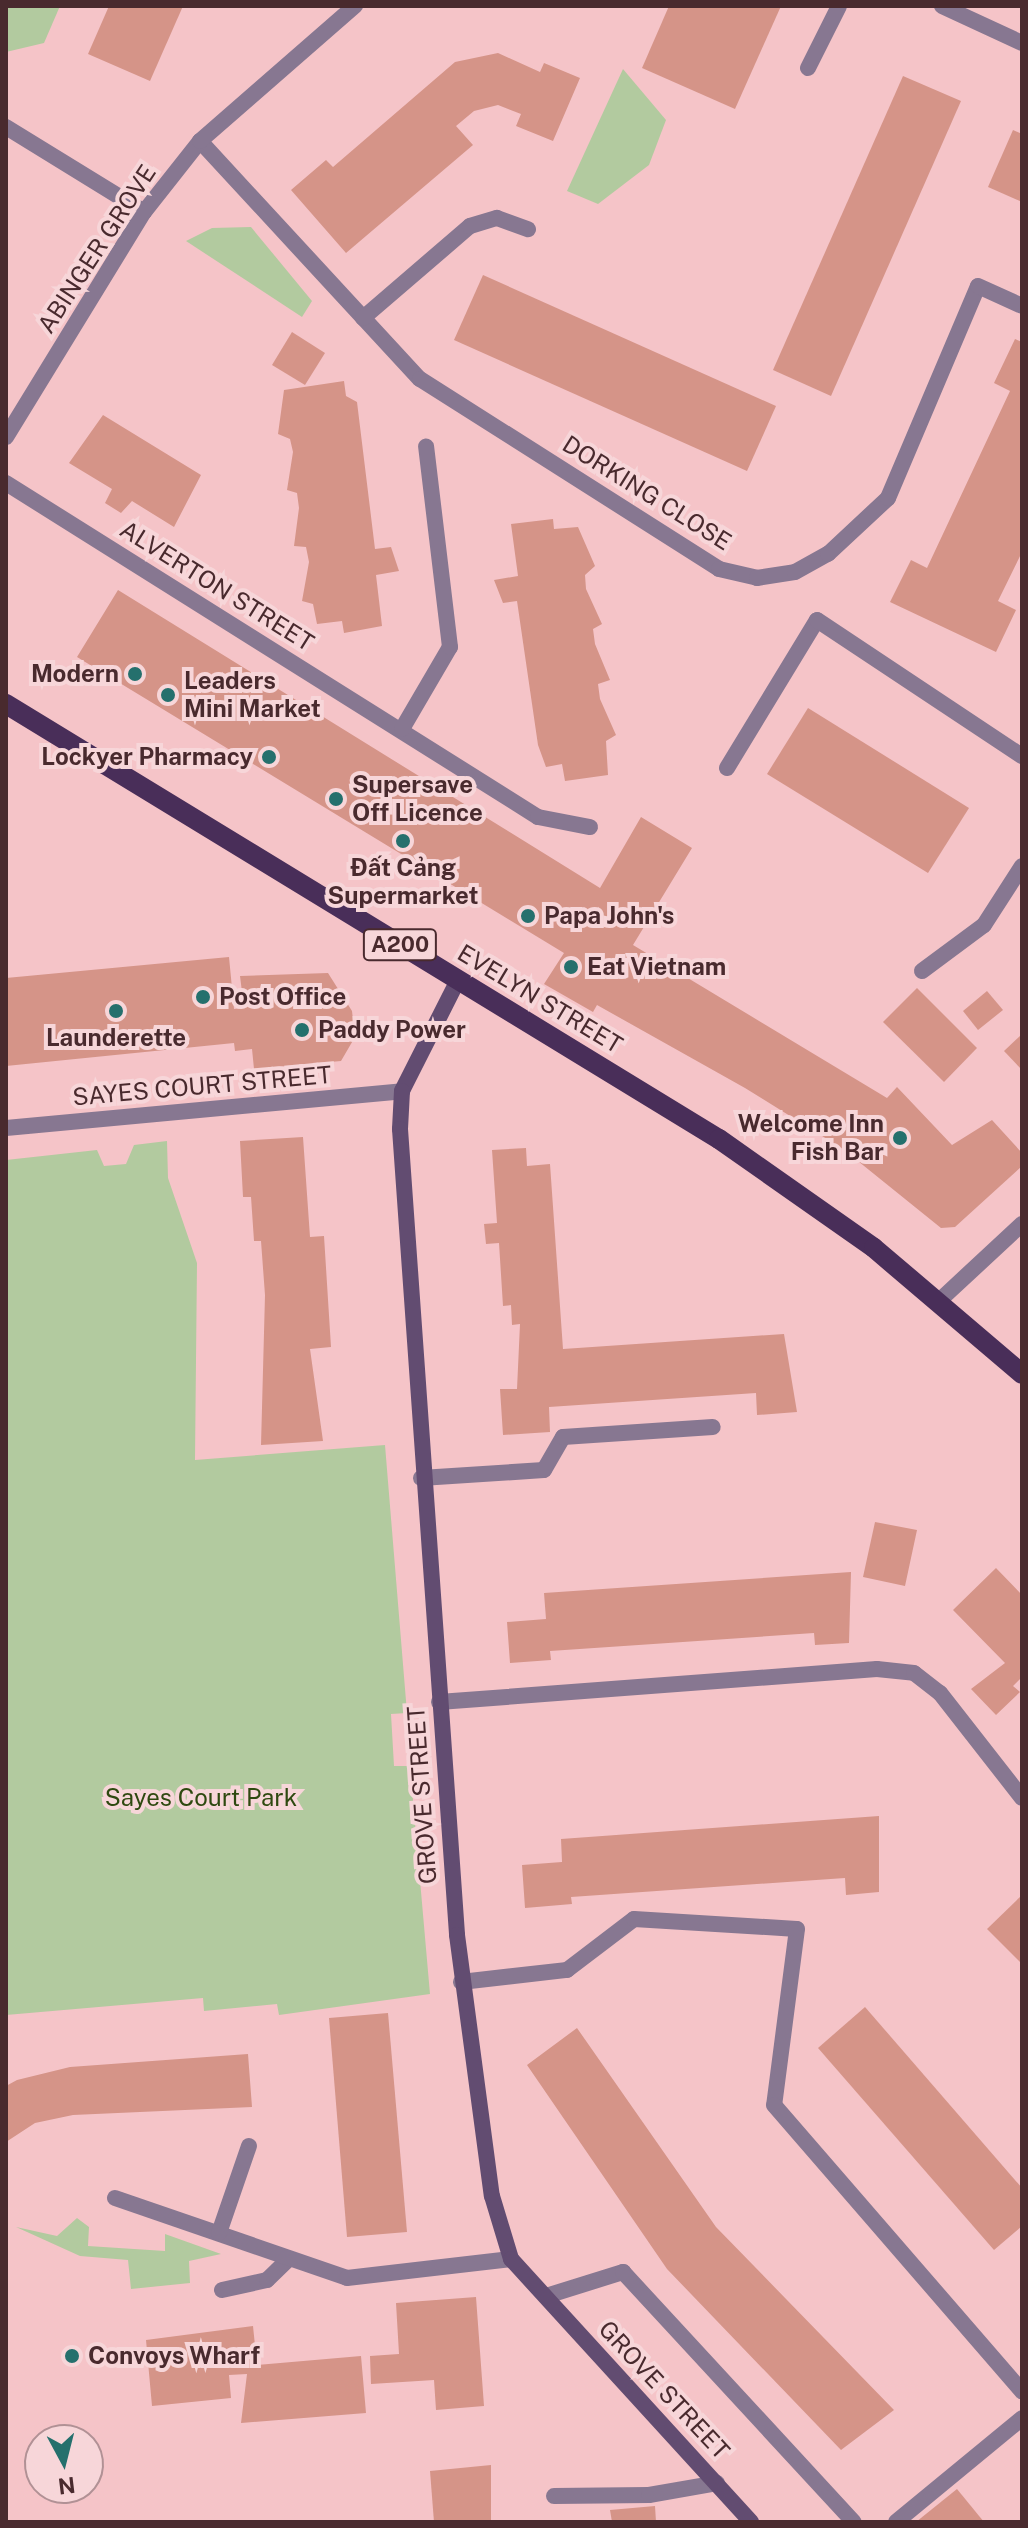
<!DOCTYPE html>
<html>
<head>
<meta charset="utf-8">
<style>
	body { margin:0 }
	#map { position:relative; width:1028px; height:2528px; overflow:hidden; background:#f5c4c8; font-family:"Public Sans",sans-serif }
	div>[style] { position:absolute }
	.green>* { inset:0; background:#b2ca9f }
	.building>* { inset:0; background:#d59488 }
	.lane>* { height:16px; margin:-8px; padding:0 8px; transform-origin:8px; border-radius:8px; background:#877791 }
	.street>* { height:16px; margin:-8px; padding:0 8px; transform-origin:8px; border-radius:8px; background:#877791 }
	.secondary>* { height:16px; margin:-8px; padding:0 8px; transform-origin:8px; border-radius:8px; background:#624c71 }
	.primary>* { height:20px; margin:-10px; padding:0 10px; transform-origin:10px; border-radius:10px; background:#492e59 }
	.dots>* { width:22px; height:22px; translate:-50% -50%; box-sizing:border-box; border:4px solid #f7d6d9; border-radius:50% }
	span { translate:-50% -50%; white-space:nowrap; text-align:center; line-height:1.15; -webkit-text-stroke:8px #f7d6d9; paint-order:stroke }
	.shield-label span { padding:2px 6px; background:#f7d6d9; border:2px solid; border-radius:6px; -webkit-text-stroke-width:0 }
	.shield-label { font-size:22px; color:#492a2e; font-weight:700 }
	.street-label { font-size:24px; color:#492a2e }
	.poi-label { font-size:24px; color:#492a2e; font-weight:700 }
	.right { translate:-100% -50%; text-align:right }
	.left { translate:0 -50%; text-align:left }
	.park-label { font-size:24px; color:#2e4910 }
	.frame { position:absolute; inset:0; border:8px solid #492a2e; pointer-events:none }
	.north { position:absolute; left:24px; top:2424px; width:80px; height:80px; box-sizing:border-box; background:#f7d6d9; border:2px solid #b19195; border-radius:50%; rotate:173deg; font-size:22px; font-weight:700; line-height:32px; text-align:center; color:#492a2e }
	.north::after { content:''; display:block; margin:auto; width:28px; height:36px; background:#25706d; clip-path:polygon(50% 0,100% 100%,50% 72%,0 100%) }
</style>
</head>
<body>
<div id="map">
	<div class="green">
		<i style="clip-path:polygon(6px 6px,60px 6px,44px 43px,6px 52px)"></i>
		<i style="clip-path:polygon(623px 69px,666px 120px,649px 165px,598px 204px,567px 191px)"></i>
		<i style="clip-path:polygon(251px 227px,312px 301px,302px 317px,186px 241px,212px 228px)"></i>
		<i style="clip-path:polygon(167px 1141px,168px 1178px,197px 1263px,195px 1460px,385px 1445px,407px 1713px,391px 1714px,394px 1766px,410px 1766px,430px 1994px,279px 2015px,277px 2004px,204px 2011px,203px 1998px,6px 2015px,6px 1160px,97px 1150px,104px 1166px,126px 1164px,134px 1145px)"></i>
		<i style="clip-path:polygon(77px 2218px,89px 2227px,88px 2246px,165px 2251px,165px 2234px,221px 2254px,189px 2261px,190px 2283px,131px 2289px,128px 2260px,80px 2256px,16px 2227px,57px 2236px)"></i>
	</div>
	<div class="building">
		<i style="clip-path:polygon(109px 6px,183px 6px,150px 81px,88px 54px)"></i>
		<i style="clip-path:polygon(669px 6px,781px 6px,735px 109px,642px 68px)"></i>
		<i style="clip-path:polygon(498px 53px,540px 72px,544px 63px,580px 78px,553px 141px,516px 126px,521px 114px,498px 105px,474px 111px,456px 126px,473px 145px,346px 253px,291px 190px,326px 160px,333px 167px,455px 62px)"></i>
		<i style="clip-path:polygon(903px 76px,961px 101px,831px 396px,773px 370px)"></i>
		<i style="clip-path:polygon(1013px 130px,1022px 134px,1022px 202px,988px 187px)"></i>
		<i style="clip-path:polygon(483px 275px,776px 406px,747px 471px,454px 340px)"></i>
		<i style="clip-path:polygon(292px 332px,325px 353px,305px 385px,272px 365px)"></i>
		<i style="clip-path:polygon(1015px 339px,1022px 342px,1022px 552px,998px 601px,1016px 610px,996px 652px,890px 602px,911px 560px,927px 568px,1010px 391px,994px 383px)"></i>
		<i style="clip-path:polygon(344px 381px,346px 396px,357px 402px,375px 549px,391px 547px,399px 571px,376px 575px,382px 626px,344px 633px,342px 621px,317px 624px,313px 604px,302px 601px,309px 562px,306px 547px,294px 546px,299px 508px,297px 493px,287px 490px,293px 452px,290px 439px,278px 434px,284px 390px)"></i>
		<i style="clip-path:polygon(103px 415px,201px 475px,174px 527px,132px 501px,121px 513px,105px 503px,112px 489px,69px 463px)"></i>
		<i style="clip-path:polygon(553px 519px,554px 529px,578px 527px,595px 566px,585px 575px,586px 589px,602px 624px,593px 629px,595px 644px,610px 680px,598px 684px,600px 699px,616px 735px,606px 741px,608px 775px,565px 781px,562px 764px,546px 767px,538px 745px,517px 601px,503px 603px,494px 580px,518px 576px,511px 524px)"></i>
		<i style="clip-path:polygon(118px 590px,600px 888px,641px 817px,692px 848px,633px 945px,887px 1098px,897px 1087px,952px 1145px,992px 1120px,1022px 1153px,1022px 1166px,955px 1227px,941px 1228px,843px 1149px,745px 1088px,597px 1005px,593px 1012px,544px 984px,564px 953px,77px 657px)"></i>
		<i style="clip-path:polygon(808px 708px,969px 808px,928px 873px,767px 774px)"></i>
		<i style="clip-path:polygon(229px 957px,234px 1009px,244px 1008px,240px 976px,328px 973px,352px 1011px,355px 1037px,341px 1061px,254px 1069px,252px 1049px,235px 1051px,234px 1043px,6px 1066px,6px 978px)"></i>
		<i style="clip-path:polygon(917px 988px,977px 1048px,944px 1082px,883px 1022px)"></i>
		<i style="clip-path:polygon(987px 991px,1003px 1010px,978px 1030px,963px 1011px)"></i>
		<i style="clip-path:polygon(1022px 1034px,1022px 1070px,1004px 1051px)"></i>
		<i style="clip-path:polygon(303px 1137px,310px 1237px,324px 1236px,331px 1347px,310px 1349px,323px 1441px,261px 1445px,265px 1295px,261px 1241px,254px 1241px,251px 1197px,243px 1197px,240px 1141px)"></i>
		<i style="clip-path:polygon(526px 1148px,527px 1166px,550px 1164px,563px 1349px,784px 1334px,797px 1412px,757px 1415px,756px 1393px,549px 1407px,550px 1432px,503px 1435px,500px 1389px,517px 1389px,520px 1324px,512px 1325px,511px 1305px,503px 1306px,499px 1243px,486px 1244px,484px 1224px,497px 1223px,492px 1150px)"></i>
		<i style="clip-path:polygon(875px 1522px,917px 1530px,905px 1586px,863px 1577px)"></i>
		<i style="clip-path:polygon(996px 1568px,1022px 1595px,1022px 1677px,1013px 1686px,1020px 1692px,996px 1715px,971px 1689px,1005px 1663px,953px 1610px)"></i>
		<i style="clip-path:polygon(851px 1572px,849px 1643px,815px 1645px,814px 1633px,550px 1651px,551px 1660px,510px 1663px,507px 1622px,546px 1619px,544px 1593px)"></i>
		<i style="clip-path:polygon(879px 1816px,879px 1892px,846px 1895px,845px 1878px,571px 1897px,572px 1904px,525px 1908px,522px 1865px,562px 1862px,561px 1839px)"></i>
		<i style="clip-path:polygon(1022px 1895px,1022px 1964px,987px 1929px)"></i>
		<i style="clip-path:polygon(865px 2007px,1022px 2188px,1022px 2226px,994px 2250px,818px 2048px)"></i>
		<i style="clip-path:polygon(388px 2013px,407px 2232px,347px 2237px,329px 2018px)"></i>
		<i style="clip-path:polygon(577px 2028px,716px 2227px,894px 2410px,841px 2450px,667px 2269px,527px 2065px)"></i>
		<i style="clip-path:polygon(248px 2054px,252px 2107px,73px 2115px,35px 2123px,6px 2142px,6px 2086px,17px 2080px,70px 2067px)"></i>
		<i style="clip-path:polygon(476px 2297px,484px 2406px,436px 2410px,434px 2380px,371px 2384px,370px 2356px,399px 2354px,396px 2303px)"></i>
		<i style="clip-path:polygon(253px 2326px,257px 2365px,361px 2356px,366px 2413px,241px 2423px,247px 2374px,229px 2375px,231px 2398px,152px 2406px,146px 2340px)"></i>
		<i style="clip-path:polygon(491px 2465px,491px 2522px,434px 2522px,430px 2471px)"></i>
		<i style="clip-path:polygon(957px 2489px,984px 2522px,916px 2522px)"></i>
		<i style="clip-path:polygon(655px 2506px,656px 2522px,612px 2522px,610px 2510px)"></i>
	</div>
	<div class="lane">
		<i style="left:727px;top:768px;width:173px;rotate:-58.7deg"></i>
		<i style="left:922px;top:971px;width:77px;rotate:-36.6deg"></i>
		<i style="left:984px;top:925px;width:70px;rotate:-57.2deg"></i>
		<i style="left:421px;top:1478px;width:123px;rotate:-3.7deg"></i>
		<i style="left:544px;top:1470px;width:38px;rotate:-60deg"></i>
		<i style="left:563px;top:1437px;width:150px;rotate:-3.8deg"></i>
		<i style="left:439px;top:1702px;width:439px;rotate:-4.3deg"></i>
		<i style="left:877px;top:1669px;width:37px;rotate:6deg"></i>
		<i style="left:914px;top:1673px;width:33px;rotate:38deg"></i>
		<i style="left:940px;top:1693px;width:133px;rotate:52deg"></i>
		<i style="left:461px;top:1982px;width:107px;rotate:-6.5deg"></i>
		<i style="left:567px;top:1970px;width:84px;rotate:-37.3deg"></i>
		<i style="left:634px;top:1919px;width:163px;rotate:3.5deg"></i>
		<i style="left:797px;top:1929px;width:177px;rotate:97.4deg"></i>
		<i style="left:774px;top:2105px;width:379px;rotate:49.1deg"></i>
		<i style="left:222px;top:2290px;width:46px;rotate:-12.5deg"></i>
		<i style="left:267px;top:2280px;width:29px;rotate:-44deg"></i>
		<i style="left:546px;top:2296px;width:81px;rotate:-17.3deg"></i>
		<i style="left:623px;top:2272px;width:340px;rotate:47.3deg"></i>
		<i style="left:554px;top:2496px;width:95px;rotate:-0.6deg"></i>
		<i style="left:649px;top:2495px;width:69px;rotate:-10deg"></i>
		<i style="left:896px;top:2522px;width:163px;rotate:-39.5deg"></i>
	</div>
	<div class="street">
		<i style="left:942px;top:6px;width:88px;rotate:24.8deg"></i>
		<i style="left:808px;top:68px;width:69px;rotate:-63.4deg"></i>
		<i style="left:6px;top:127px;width:162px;rotate:31.6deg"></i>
		<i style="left:200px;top:141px;width:324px;rotate:47.3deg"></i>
		<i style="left:420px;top:379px;width:354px;rotate:32.4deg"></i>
		<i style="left:719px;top:569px;width:39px;rotate:13deg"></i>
		<i style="left:757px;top:578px;width:38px;rotate:-9deg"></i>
		<i style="left:795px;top:572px;width:38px;rotate:-29deg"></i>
		<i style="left:828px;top:554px;width:82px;rotate:-43deg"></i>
		<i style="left:888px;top:498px;width:230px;rotate:-67deg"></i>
		<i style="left:978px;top:286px;width:48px;rotate:24.4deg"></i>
		<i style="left:363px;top:318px;width:141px;rotate:-40.7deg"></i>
		<i style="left:470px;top:226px;width:28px;rotate:-17deg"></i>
		<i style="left:497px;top:218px;width:33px;rotate:20deg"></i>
		<i style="left:6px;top:437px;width:264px;rotate:-58.5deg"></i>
		<i style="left:144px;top:212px;width:90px;rotate:-51.7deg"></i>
		<i style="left:200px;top:141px;width:206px;rotate:-41.1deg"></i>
		<i style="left:6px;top:483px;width:628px;rotate:32.12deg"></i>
		<i style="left:538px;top:817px;width:53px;rotate:10.9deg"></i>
		<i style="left:817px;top:620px;width:246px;rotate:33.6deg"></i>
		<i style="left:402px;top:729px;width:95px;rotate:-59.7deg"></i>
		<i style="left:450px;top:647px;width:202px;rotate:-96.8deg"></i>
		<i style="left:6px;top:1128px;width:398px;rotate:-5.3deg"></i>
		<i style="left:939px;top:1301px;width:113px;rotate:-42.9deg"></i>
		<i style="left:115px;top:2198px;width:245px;rotate:19deg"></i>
		<i style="left:347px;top:2278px;width:165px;rotate:-6.6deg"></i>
		<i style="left:219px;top:2233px;width:92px;rotate:-71deg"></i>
	</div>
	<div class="secondary">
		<i style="left:458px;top:980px;width:124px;rotate:116.8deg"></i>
		<i style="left:402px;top:1091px;width:38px;rotate:93deg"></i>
		<i style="left:400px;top:1129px;width:808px;rotate:85.95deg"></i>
		<i style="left:457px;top:1935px;width:263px;rotate:82.4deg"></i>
		<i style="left:492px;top:2196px;width:66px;rotate:73.2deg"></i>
		<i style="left:511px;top:2259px;width:356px;rotate:47.6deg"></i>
	</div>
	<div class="primary">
		<i style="left:6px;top:704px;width:835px;rotate:31.39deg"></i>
		<i style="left:719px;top:1139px;width:189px;rotate:35.1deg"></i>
		<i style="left:874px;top:1248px;width:194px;rotate:40.4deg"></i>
	</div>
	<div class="dots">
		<i style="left:135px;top:674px;background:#25706d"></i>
		<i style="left:168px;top:695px;background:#25706d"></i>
		<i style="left:269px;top:757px;background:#25706d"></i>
		<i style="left:336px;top:799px;background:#25706d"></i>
		<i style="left:403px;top:841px;background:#25706d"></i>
		<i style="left:528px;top:916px;background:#25706d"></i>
		<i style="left:571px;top:967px;background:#25706d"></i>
		<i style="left:203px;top:997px;background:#25706d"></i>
		<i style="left:116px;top:1011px;background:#25706d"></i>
		<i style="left:302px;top:1030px;background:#25706d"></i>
		<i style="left:900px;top:1138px;background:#25706d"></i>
		<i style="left:72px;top:2356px;background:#25706d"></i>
	</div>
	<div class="shield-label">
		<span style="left:400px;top:945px">A200</span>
	</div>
	<div class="street-label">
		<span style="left:97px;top:249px;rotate:-57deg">ABINGER GROVE</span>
		<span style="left:647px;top:493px;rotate:32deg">DORKING CLOSE</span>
		<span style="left:217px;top:586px;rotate:32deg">ALVERTON STREET</span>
		<span style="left:540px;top:999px;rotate:31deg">EVELYN STREET</span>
		<span style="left:202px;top:1086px;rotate:-5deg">SAYES COURT STREET</span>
		<span style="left:422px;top:1795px;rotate:-94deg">GROVE STREET</span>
		<span style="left:664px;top:2390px;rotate:47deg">GROVE STREET</span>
	</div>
	<div class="poi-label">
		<span class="right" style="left:119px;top:674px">Modern</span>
		<span class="left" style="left:184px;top:695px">Leaders<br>Mini Market</span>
		<span class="right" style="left:253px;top:757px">Lockyer Pharmacy</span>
		<span class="left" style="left:352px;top:799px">Supersave<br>Off Licence</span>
		<span style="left:403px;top:882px">Đất Cảng<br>Supermarket</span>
		<span class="left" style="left:544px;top:916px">Papa John's</span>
		<span class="left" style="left:587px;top:967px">Eat Vietnam</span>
		<span class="left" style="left:219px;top:997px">Post Office</span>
		<span class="left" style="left:318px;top:1030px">Paddy Power</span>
		<span style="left:116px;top:1038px">Launderette</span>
		<span class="right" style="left:884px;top:1138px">Welcome Inn<br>Fish Bar</span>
		<span class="left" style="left:88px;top:2356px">Convoys Wharf</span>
	</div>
	<div class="park-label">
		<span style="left:201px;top:1798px">Sayes Court Park</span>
	</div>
	<div class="frame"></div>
	<div class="north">N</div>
</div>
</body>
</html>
